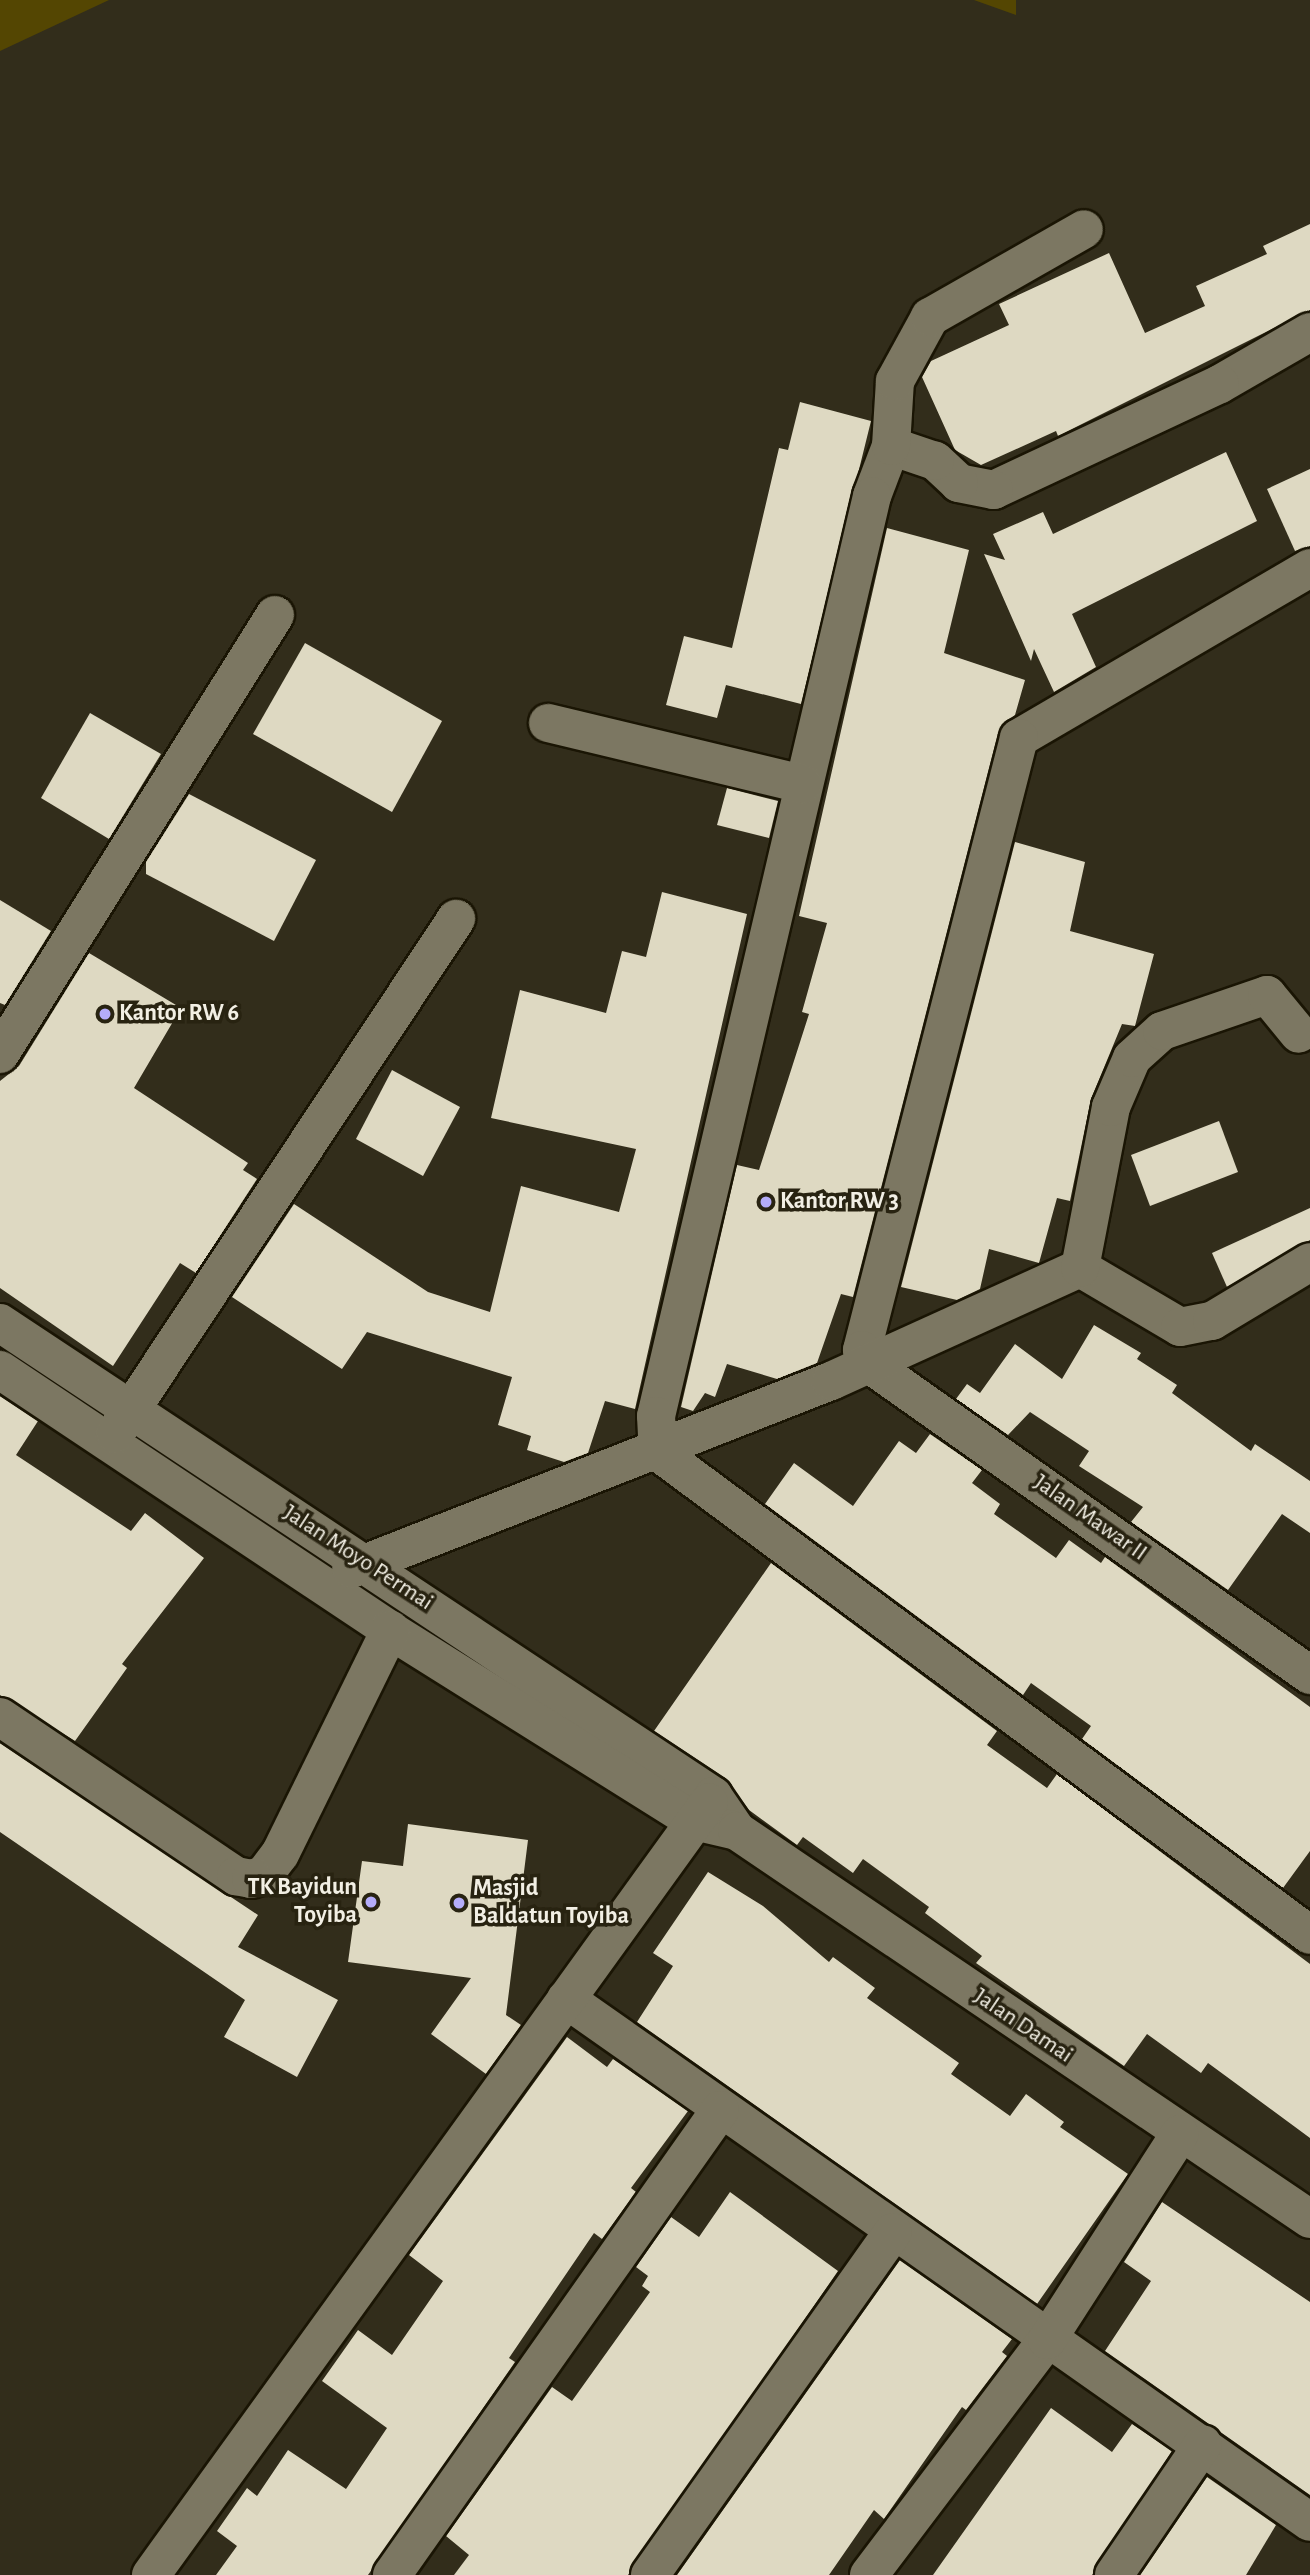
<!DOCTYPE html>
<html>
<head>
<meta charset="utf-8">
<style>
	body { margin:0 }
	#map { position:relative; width:1310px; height:2575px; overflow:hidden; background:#322d1b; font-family:"Alegreya Sans",sans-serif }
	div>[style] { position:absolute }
	.green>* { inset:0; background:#544602 }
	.building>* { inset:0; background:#ded9c2 }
	.roads { filter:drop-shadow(2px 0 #1a1504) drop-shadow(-2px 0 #1a1504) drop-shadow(0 2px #1a1504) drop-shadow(0 -2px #1a1504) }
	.street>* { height:38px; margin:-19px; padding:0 19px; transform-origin:19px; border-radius:19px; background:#7c7762 }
	.dots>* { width:19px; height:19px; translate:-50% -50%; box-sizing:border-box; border:4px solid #282311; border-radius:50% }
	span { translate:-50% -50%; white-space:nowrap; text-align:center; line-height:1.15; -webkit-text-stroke:7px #282311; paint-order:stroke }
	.poi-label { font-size:24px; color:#f2efe4; font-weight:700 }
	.left { translate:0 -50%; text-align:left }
	.right { translate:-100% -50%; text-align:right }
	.street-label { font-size:24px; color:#f2efe4 }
</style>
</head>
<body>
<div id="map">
	<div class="green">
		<i style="clip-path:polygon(0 0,109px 0,0 51px)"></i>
		<i style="clip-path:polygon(974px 0,1016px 0,1016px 15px)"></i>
	</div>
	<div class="building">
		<i style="clip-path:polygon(1310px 224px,1310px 310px,1058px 436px,1056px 431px,981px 465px,955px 450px,922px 377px,931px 361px,1009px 325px,999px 304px,1109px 253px,1145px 333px,1205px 306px,1196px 286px,1267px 254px,1263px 246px)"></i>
		<i style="clip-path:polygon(800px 402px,871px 421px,801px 704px,726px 685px,717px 718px,666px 705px,684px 636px,732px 648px,779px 448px,788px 450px)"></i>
		<i style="clip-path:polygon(1226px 452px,1257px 521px,1072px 614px,1096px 667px,1054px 692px,1034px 649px,1031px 661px,984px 554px,1005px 560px,993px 534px,1043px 512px,1053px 534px)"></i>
		<i style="clip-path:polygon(1310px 469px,1310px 546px,1295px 551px,1267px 489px)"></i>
		<i style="clip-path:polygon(887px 528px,969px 550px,944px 653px,1025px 680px,1015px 715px,998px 733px,853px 1297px,841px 1294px,817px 1363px,777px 1379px,727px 1364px,715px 1397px,705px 1393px,693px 1411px,681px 1407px,737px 1165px,759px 1170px,809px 1014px,802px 1012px,827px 923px,799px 916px)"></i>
		<i style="clip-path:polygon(305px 643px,442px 721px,392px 812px,253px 734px)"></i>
		<i style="clip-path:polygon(90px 713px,161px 754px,109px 839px,41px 798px)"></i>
		<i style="clip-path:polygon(727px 788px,778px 801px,769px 838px,717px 825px)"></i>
		<i style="clip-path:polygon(189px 794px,316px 860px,274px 941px,146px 874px,146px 862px)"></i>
		<i style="clip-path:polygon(1015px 842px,1085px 862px,1070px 931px,1154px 954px,1135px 1026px,1122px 1024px,1091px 1099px,1070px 1201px,1057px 1198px,1039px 1263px,989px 1249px,980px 1289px,957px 1300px,901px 1287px)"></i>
		<i style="clip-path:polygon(662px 892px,747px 914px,635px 1409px,605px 1401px,588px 1453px,564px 1462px,527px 1450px,531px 1436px,498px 1425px,512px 1377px,367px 1332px,342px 1369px,232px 1297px,294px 1204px,428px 1292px,490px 1312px,521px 1186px,619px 1212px,636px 1149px,491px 1118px,520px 990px,606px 1013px,622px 951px,646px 957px)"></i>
		<i style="clip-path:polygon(0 900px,51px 931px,5px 1005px,0 1003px)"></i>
		<i style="clip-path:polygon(89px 953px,181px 1008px,134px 1088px,248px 1163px,243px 1170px,257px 1179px,196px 1273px,180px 1263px,113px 1366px,0 1288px,0 1081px,19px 1066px)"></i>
		<i style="clip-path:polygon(392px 1070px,460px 1107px,423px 1176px,356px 1139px)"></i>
		<i style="clip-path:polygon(1219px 1121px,1238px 1172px,1150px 1206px,1131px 1155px)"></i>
		<i style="clip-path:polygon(1310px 1208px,1310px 1240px,1227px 1287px,1212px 1253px)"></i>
		<i style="clip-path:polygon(1094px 1325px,1141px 1353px,1137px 1359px,1177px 1385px,1172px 1393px,1251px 1451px,1255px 1444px,1310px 1481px,1310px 1533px,1282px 1514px,1228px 1590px,1131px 1522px,1143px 1507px,1079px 1466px,1089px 1451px,1030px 1412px,1008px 1435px,956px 1399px,967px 1384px,980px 1393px,1015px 1344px,1062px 1379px)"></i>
		<i style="clip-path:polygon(0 1396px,38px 1421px,16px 1455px,131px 1531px,145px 1513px,204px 1558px,122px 1664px,127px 1668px,75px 1741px,0 1695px)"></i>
		<i style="clip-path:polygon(930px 1434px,982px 1470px,972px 1483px,1000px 1504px,994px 1514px,1056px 1558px,1069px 1540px,1101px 1563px,1105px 1557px,1310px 1707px,1310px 1851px,1283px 1888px,1082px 1739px,1091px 1726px,1031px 1683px,1023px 1695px,765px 1504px,794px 1463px,853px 1506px,899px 1441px,916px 1453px)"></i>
		<i style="clip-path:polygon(771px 1563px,997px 1731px,987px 1745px,1047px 1788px,1057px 1774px,1310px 1964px,1310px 2138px,1208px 2063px,1201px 2073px,1147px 2034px,1124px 2066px,976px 1963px,982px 1956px,925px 1913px,929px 1907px,863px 1859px,853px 1873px,803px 1837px,797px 1845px,749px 1810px,725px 1778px,654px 1731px)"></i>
		<i style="clip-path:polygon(0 1743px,258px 1915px,238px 1947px,338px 2000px,297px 2077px,224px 2037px,245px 2000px,0 1832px)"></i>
		<i style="clip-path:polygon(408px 1824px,528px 1840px,506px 2015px,521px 2025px,486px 2074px,431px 2034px,471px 1978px,348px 1962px,362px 1861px,403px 1866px)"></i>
		<i style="clip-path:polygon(708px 1872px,763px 1906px,829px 1962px,833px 1957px,875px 1988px,867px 1998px,959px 2063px,951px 2074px,1010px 2116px,1026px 2094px,1064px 2122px,1060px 2127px,1128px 2174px,1037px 2304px,637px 2022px,673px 1966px,653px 1953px)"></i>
		<i style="clip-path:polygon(567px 2037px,607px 2067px,613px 2059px,688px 2111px,631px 2188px,636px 2192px,602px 2239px,594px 2233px,509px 2358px,515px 2362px,368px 2575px,216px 2575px,237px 2546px,217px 2531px,247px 2488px,257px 2496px,288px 2450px,346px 2489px,387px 2428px,322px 2381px,358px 2330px,392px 2355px,443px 2281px,409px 2255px)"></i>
		<i style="clip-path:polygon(730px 2192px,838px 2271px,628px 2575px,454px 2575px,469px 2555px,446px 2536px,552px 2387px,572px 2401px,650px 2292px,642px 2286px,648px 2276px,636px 2267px,671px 2217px,699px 2237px)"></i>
		<i style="clip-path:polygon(1162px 2202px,1310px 2302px,1310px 2495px,1105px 2351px,1151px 2281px,1124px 2262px)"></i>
		<i style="clip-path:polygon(900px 2260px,1012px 2339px,1002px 2352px,1007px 2356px,966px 2410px,962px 2407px,884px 2519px,874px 2510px,829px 2575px,677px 2575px)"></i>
		<i style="clip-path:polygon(1051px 2408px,1112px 2452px,1132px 2424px,1172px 2451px,1092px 2575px,933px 2575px)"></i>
		<i style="clip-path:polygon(1207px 2477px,1276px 2525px,1246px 2575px,1140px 2575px)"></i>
	</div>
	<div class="roads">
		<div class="street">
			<i style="left:1310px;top:332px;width:104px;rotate:150deg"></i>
			<i style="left:1220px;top:384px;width:250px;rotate:154.9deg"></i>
			<i style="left:994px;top:490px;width:36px;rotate:-169deg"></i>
			<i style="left:959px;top:483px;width:33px;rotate:-137deg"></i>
			<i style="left:935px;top:461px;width:46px;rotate:-161.2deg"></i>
			<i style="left:891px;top:446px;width:53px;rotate:110.8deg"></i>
			<i style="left:872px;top:496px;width:945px;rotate:103.21deg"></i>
			<i style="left:656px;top:1416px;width:36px;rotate:87deg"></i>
			<i style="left:658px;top:1452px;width:811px;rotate:36.53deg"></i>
			<i style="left:891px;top:446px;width:65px;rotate:-86.5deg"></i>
			<i style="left:895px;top:381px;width:73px;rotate:-61.3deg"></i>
			<i style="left:930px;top:317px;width:177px;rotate:-29.7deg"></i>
			<i style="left:1310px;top:568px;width:337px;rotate:149.7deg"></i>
			<i style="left:1019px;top:738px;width:632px;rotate:104.39deg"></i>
			<i style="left:862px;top:1350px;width:14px;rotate:65deg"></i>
			<i style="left:868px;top:1363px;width:541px;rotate:35.22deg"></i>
			<i style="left:548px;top:723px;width:262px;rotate:13.5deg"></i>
			<i style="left:0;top:1054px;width:518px;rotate:-57.94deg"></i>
			<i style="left:1080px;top:1268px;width:116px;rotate:30.5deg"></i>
			<i style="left:1180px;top:1327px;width:33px;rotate:-11deg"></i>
			<i style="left:1212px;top:1321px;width:114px;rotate:-31deg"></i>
			<i style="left:0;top:1323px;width:856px;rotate:33.56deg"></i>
			<i style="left:713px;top:1796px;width:42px;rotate:55.6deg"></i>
			<i style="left:737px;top:1831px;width:44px;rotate:-166.9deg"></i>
			<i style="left:694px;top:1821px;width:359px;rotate:-147.9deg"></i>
			<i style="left:390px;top:1630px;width:469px;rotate:-146.3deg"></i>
			<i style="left:115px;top:1434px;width:618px;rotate:-56.49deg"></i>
			<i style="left:351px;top:1569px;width:516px;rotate:-21.39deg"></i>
			<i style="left:831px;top:1381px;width:273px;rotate:-24.4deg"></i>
			<i style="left:1080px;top:1268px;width:164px;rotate:-79.1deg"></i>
			<i style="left:1111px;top:1107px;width:53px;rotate:-66.8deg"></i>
			<i style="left:1132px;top:1058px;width:40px;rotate:-42deg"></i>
			<i style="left:1162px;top:1031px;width:111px;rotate:-18.9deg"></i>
			<i style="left:1267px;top:995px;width:50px;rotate:50.6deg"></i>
			<i style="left:0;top:1717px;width:285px;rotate:34deg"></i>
			<i style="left:236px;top:1876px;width:15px;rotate:11deg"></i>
			<i style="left:251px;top:1879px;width:14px;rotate:-17deg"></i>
			<i style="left:264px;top:1875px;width:26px;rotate:-53deg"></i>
			<i style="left:280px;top:1854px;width:250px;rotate:-63.8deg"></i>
			<i style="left:737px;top:1831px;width:692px;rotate:34.1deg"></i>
			<i style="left:566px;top:1999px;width:909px;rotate:35.11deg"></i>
			<i style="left:151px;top:2575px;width:953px;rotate:-54.18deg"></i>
			<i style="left:392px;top:2575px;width:569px;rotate:-54.8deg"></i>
			<i style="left:650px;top:2575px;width:420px;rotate:-54.7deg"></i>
			<i style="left:869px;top:2575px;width:295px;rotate:-52.9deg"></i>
			<i style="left:1047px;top:2340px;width:245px;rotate:-57.2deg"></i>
			<i style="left:1114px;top:2575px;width:158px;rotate:-55.8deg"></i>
		</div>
	</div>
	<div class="dots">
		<i style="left:105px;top:1014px;background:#b4acf9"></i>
		<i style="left:766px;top:1202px;background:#b4acf9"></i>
		<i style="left:371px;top:1902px;background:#b4acf9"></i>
		<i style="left:459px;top:1903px;background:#b4acf9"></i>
	</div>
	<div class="poi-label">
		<span class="left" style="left:119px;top:1014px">Kantor RW 6</span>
		<span class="left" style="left:780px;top:1202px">Kantor RW 3</span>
		<span class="right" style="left:357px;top:1902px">TK Bayidun<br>Toyiba</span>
		<span class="left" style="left:473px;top:1903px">Masjid<br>Baldatun Toyiba</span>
	</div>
	<div class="street-label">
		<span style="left:1090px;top:1518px;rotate:35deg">Jalan Mawar II</span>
		<span style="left:358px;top:1558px;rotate:33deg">Jalan Moyo Permai</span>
		<span style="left:1023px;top:2026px;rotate:34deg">Jalan Damai</span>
	</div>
</div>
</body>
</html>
